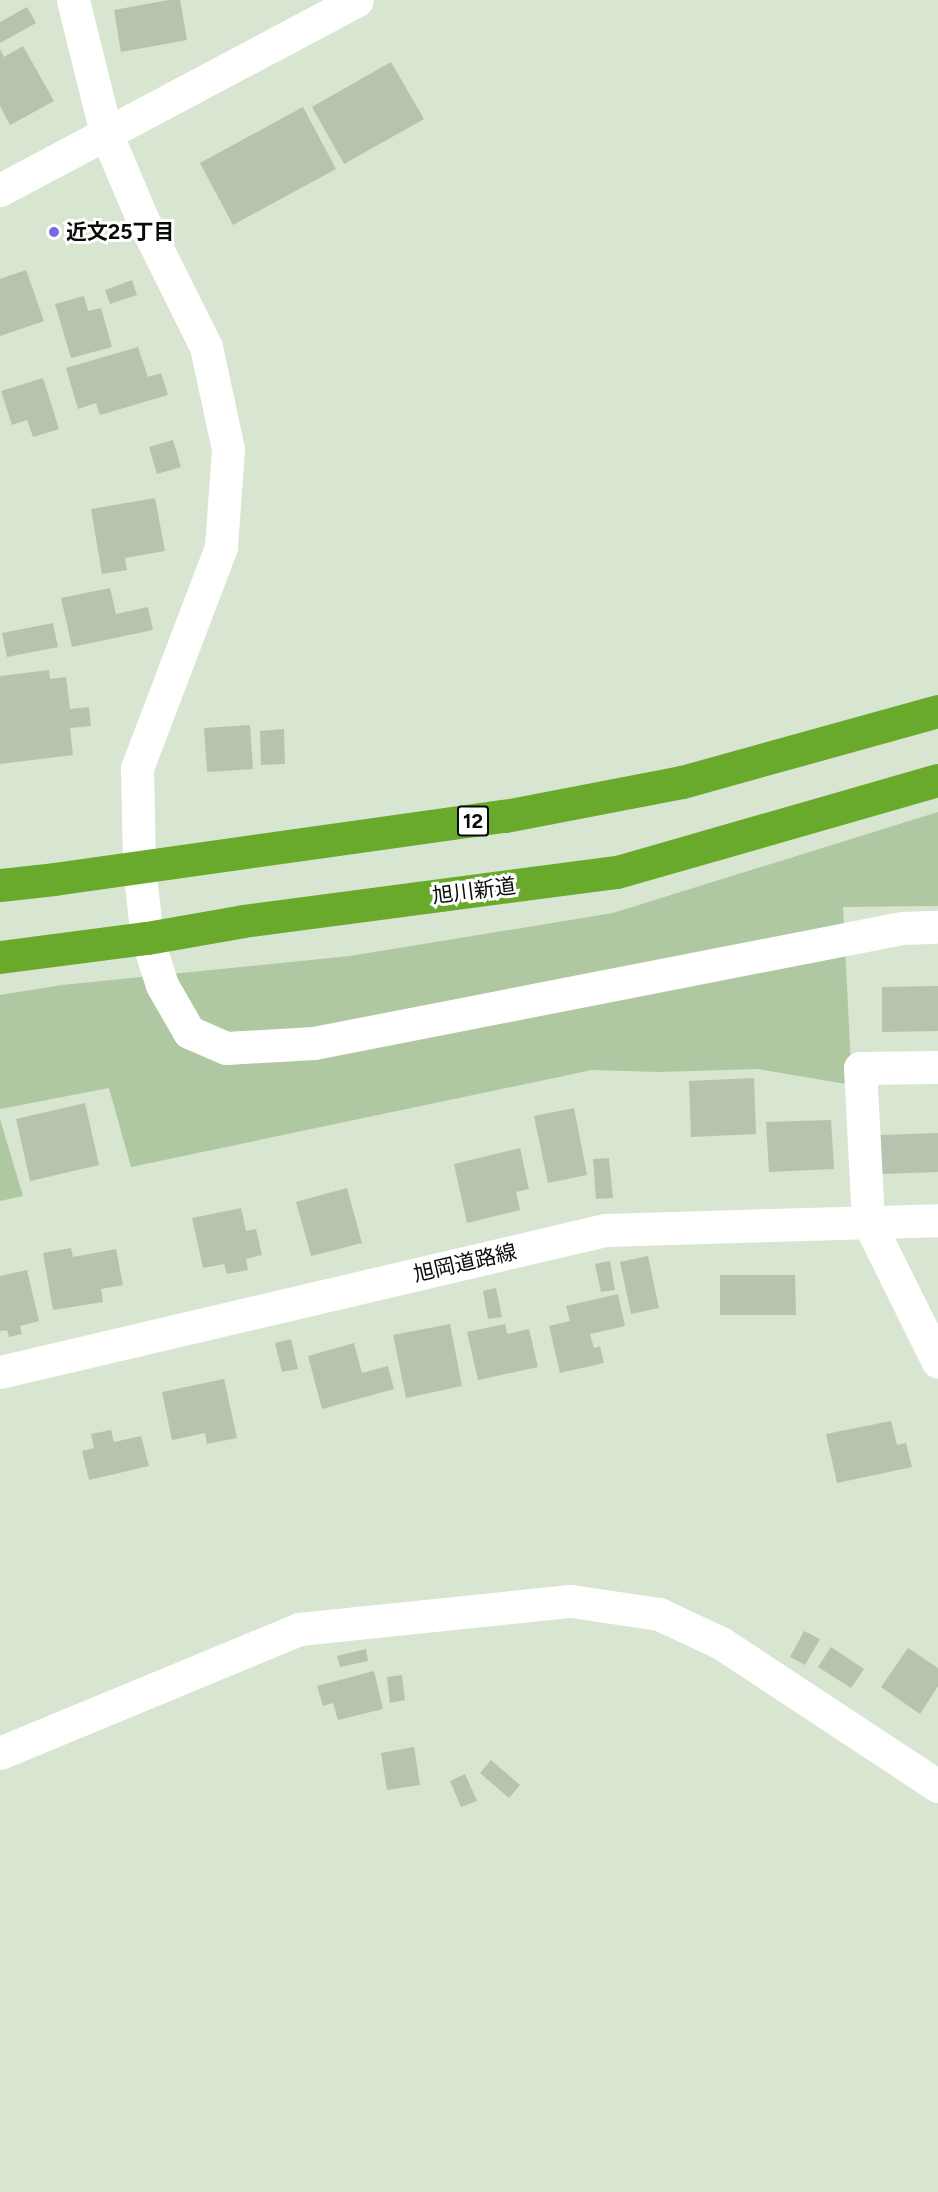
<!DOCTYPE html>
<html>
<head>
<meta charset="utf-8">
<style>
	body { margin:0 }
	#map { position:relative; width:938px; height:2192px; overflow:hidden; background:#d8e5d0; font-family:Figtree,"Noto Sans JP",sans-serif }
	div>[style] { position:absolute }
	.green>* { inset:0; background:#b0c8a1 }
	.building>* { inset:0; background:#b6c3ae }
	.street>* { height:33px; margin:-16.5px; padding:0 16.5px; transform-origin:16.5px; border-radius:16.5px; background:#fff }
	.highway>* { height:33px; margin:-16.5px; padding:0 16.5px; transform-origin:16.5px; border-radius:16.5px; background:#69aa2d }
	.dots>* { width:16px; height:16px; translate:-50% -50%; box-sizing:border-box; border:3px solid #fff; border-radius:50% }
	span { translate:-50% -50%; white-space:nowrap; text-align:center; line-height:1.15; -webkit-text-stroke:6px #fff; paint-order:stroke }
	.shield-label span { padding:2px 4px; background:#fff; border:2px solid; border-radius:4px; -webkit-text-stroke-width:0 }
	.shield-label { font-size:20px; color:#090d07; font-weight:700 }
	.poi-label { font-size:21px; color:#090d07; font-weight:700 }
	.left { translate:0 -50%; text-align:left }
	.street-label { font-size:21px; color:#090d07 }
</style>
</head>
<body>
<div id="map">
	<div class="green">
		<i style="clip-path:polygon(938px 812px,938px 906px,843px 907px,852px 1085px,758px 1069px,659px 1072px,592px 1070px,131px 1167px,109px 1088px,0 1109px,0 995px,62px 985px,350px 956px,613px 913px)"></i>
		<i style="clip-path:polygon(0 1119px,23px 1196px,0 1201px)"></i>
	</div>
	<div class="building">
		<i style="clip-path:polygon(169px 0,180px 0,187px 40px,121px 52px,114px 10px)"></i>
		<i style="clip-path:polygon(27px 7px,36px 23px,0 43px,0 22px)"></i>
		<i style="clip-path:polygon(23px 46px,54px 101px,10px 125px,0 106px,0 49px,4px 57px)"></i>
		<i style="clip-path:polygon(391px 62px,424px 119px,344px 164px,312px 107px)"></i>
		<i style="clip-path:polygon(303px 107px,336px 169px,233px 225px,200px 163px)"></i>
		<i style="clip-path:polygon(26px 270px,44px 321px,0 336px,0 279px)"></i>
		<i style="clip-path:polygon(132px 280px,137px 295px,110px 304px,105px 290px)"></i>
		<i style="clip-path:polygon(84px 296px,88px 311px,101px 308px,112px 347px,71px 358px,55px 304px)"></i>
		<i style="clip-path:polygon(138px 347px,148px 377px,161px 373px,168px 395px,100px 415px,96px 403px,78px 409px,66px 368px)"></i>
		<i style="clip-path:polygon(43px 378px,59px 429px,33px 437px,27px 420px,12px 425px,1px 391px)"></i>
		<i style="clip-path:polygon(173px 440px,181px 467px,157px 474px,149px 447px)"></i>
		<i style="clip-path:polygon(155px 498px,165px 551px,125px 558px,127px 570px,102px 574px,91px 509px)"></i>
		<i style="clip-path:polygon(110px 588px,116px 614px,148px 607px,153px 630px,72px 647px,61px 598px)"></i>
		<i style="clip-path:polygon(53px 623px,58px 647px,7px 657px,2px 633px)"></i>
		<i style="clip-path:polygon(49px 670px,50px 679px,66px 677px,70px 709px,89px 707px,91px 726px,70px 728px,73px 755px,0 764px,0 676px)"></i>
		<i style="clip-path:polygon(250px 725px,253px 769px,207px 772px,204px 728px)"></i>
		<i style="clip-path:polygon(284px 729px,285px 764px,261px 765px,260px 731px)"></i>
		<i style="clip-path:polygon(938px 986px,938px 1031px,882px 1032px,882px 987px)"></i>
		<i style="clip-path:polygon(754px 1078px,756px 1134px,691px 1137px,689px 1081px)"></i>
		<i style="clip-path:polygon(85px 1103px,99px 1165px,30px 1181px,16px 1119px)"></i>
		<i style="clip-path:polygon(574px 1108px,587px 1175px,548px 1183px,534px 1116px)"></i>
		<i style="clip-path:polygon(831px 1120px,834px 1169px,769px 1172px,766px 1122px)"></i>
		<i style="clip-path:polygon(938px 1133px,938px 1172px,882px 1174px,880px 1135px)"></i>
		<i style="clip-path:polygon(520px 1148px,529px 1189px,516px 1192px,520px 1210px,467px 1223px,454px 1164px)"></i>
		<i style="clip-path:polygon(609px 1158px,613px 1198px,596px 1199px,593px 1159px)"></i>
		<i style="clip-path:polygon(347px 1188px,362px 1243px,311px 1256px,296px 1202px)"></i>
		<i style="clip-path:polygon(241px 1208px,246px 1231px,256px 1229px,262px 1255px,246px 1259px,248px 1270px,227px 1274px,224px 1264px,203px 1268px,192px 1218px)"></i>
		<i style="clip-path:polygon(71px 1248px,73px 1257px,116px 1249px,123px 1285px,101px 1289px,103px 1302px,53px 1310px,43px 1253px)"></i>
		<i style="clip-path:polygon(648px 1256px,659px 1308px,631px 1314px,620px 1262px)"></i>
		<i style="clip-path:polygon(610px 1261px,615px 1290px,601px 1292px,595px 1264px)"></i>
		<i style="clip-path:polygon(27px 1270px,39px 1321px,20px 1326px,22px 1334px,9px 1337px,7px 1330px,0 1331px,0 1276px)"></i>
		<i style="clip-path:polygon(720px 1275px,795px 1275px,796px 1315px,720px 1315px)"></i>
		<i style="clip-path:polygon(496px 1288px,502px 1317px,488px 1319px,483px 1291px)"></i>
		<i style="clip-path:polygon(618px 1294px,625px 1326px,590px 1334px,594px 1348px,600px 1346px,604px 1363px,560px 1373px,549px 1326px,570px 1321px,566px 1306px)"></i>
		<i style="clip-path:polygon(450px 1324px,462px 1386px,406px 1398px,393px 1335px)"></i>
		<i style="clip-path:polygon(505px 1324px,507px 1334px,529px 1329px,538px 1367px,478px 1380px,467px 1332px)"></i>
		<i style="clip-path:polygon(291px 1339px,298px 1369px,282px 1372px,275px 1343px)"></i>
		<i style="clip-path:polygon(354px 1343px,362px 1373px,388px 1366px,394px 1389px,322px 1409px,308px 1356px)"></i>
		<i style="clip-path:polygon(224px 1379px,237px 1438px,207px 1444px,205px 1433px,172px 1440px,162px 1392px)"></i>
		<i style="clip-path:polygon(891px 1421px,897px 1445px,906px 1443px,912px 1467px,837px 1483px,826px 1434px)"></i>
		<i style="clip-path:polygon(111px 1430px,114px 1442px,141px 1436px,149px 1466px,89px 1480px,82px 1451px,94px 1448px,91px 1434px)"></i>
		<i style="clip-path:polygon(804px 1631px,820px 1639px,805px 1665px,790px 1657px)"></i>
		<i style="clip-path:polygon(831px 1647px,864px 1669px,851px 1688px,818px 1667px)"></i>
		<i style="clip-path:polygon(908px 1648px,938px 1668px,938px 1686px,920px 1714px,881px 1687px)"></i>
		<i style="clip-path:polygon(366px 1649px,368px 1661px,340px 1667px,337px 1656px)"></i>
		<i style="clip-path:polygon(374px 1671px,383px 1709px,338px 1720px,333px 1703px,323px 1706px,317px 1686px)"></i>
		<i style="clip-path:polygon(402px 1675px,405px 1700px,390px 1703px,387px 1677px)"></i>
		<i style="clip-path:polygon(414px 1747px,420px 1785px,387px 1790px,381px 1753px)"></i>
		<i style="clip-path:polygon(491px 1760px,520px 1785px,509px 1798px,480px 1773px)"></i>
		<i style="clip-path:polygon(465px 1774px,477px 1801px,461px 1807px,450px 1781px)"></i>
	</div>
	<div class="street">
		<i style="left:73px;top:0;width:137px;rotate:76.1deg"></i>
		<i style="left:106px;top:133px;width:90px;rotate:67.1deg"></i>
		<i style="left:141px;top:216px;width:146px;rotate:63.6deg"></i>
		<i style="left:206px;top:347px;width:104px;rotate:77.8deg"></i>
		<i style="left:228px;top:449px;width:98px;rotate:94.1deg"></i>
		<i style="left:221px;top:547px;width:236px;rotate:110.8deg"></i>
		<i style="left:137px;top:768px;width:99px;rotate:88.8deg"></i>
		<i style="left:139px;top:867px;width:71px;rotate:83.6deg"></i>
		<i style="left:147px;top:938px;width:49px;rotate:72.3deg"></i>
		<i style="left:162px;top:985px;width:54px;rotate:60.1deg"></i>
		<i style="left:189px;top:1032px;width:40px;rotate:23.4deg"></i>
		<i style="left:226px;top:1048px;width:88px;rotate:-3.3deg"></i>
		<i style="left:314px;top:1043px;width:599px;rotate:-11.07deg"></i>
		<i style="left:902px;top:928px;width:36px;rotate:-2deg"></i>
		<i style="left:0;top:190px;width:404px;rotate:-28deg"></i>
		<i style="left:938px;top:1067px;width:78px;rotate:179.3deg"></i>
		<i style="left:860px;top:1068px;width:153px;rotate:87deg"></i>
		<i style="left:868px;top:1221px;width:157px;rotate:63.6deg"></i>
		<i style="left:0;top:1372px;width:621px;rotate:-13.21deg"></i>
		<i style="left:605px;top:1230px;width:333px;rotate:-1.7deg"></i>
		<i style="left:0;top:1753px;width:324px;rotate:-22.5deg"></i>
		<i style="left:299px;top:1629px;width:273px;rotate:-5.9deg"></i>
		<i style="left:571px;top:1601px;width:89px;rotate:8.4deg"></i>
		<i style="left:659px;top:1614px;width:68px;rotate:25.1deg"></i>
		<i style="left:721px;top:1643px;width:260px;rotate:33.4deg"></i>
	</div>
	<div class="highway">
		<i style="left:0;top:885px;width:54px;rotate:-6.3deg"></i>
		<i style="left:54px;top:879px;width:455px;rotate:-8deg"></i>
		<i style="left:505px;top:816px;width:180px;rotate:-10.9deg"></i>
		<i style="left:682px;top:782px;width:266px;rotate:-15.5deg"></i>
		<i style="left:0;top:957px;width:148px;rotate:-7.4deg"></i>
		<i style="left:147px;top:938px;width:97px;rotate:-10deg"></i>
		<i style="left:243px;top:921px;width:377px;rotate:-7.5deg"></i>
		<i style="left:617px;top:872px;width:334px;rotate:-16deg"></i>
	</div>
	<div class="dots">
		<i style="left:54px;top:232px;background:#756be6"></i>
	</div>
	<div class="shield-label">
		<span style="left:473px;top:821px">12</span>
	</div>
	<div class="poi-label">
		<span class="left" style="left:66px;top:232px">近文25丁目</span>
	</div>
	<div class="street-label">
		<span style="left:474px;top:891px;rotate:-7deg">旭川新道</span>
		<span style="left:465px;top:1263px;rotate:-13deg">旭岡道路線</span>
	</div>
</div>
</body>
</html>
